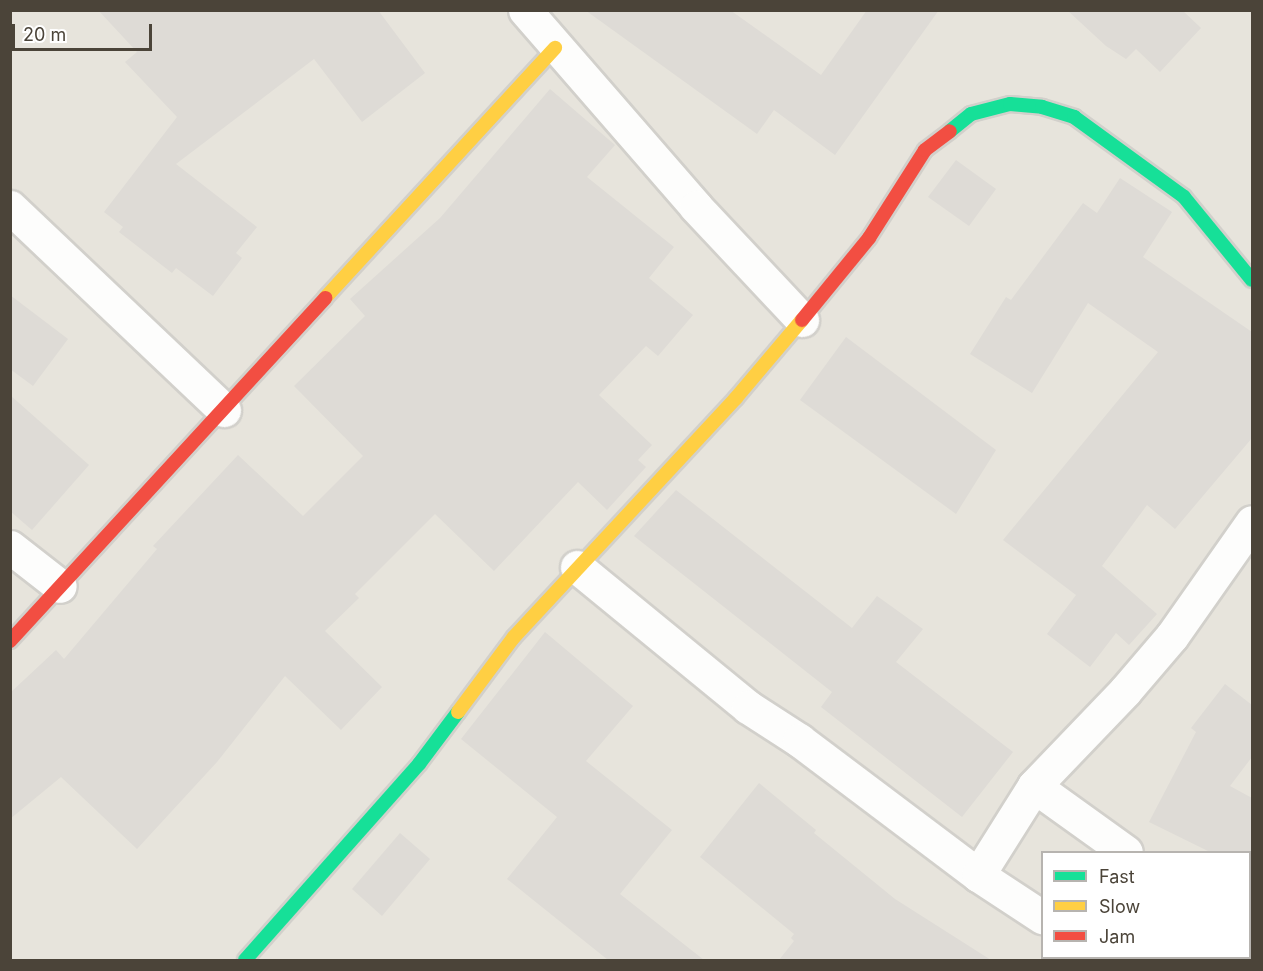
<!DOCTYPE html>
<html>
<head>
<meta charset="utf-8">
<style>
	body { margin:0 }
	#map { position:relative; width:1263px; height:971px; overflow:hidden; background:#f4f2ee; font-family:Inter,sans-serif }
	div>[style] { position:absolute }
	.residential>* { inset:0; background:#e7e4dc }
	.building>* { inset:0; background:#dedbd6 }
	.roads { filter:drop-shadow(2px 0 #d2d0cb) drop-shadow(-2px 0 #d2d0cb) drop-shadow(0 2px #d2d0cb) drop-shadow(0 -2px #d2d0cb) }
	.street>* { height:33px; margin:-16.5px; padding:0 16.5px; transform-origin:16.5px; border-radius:16.5px; background:#fdfdfc }
	.fast>* { height:14px; margin:-7px; padding:0 7px; transform-origin:7px; border-radius:7px; background:#16e098 }
	.slow>* { height:14px; margin:-7px; padding:0 7px; transform-origin:7px; border-radius:7px; background:#ffcf43 }
	.jam>* { height:14px; margin:-7px; padding:0 7px; transform-origin:7px; border-radius:7px; background:#f24e42 }
	span { translate:-50% -50%; white-space:nowrap; text-align:center; line-height:1.15; -webkit-text-stroke:4.5px #fff; paint-order:stroke }
	.frame { position:absolute; inset:0; border:12px solid #4b4439; pointer-events:none }
	.legend { position:absolute; left:1041px; top:851px; width:210px; height:108px; box-sizing:border-box; background:#fff; border:2px solid #b7b4b0; margin:0; padding:8px 10px; list-style:none; font-size:18px; color:#4b4439 }
	.legend li { display:flex; align-items:center; gap:12px; height:30px }
	.legend b { width:30px; border:2px solid #b7b4b0 }
	.scale { position:absolute; left:12px; top:24px; width:140px; height:27px; box-sizing:border-box; border:3px solid #4b4439; border-top:0; padding-left:8px; font-size:18px; line-height:21px; white-space:nowrap; color:#4b4439; -webkit-text-stroke:4px #fff; paint-order:stroke }
</style>
</head>
<body>
<div id="map">
	<div class="residential">
		<i style="clip-path:polygon(evenodd,10px 11px,1252px 11px,1252px 960px,11px 960px,10px 11px,1042px 852px,1250px 852px,1250px 958px,1042px 958px,1042px 852px)"></i>
	</div>
	<div class="building">
		<i style="clip-path:polygon(98px 10px,378px 10px,425px 73px,362px 122px,314px 59px,176px 164px,257px 227px,236px 253px,242px 258px,213px 296px,176px 268px,172px 273px,119px 232px,123px 227px,104px 212px,177px 117px,125px 62px,137px 52px)"></i>
		<i style="clip-path:polygon(585px 10px,730px 10px,821px 75px,867px 10px,939px 10px,835px 155px,774px 110px,757px 134px)"></i>
		<i style="clip-path:polygon(1067px 10px,1182px 10px,1201px 28px,1160px 72px,1136px 49px,1126px 59px,1106px 46px)"></i>
		<i style="clip-path:polygon(550px 89px,615px 145px,587px 177px,674px 247px,649px 278px,693px 315px,658px 356px,646px 346px,599px 395px,652px 445px,638px 460px,646px 467px,607px 510px,578px 482px,494px 571px,435px 514px,355px 594px,359px 598px,325px 631px,382px 687px,341px 730px,285px 676px,217px 762px,137px 849px,61px 777px,10px 819px,10px 693px,56px 650px,64px 659px,157px 549px,153px 546px,238px 455px,303px 516px,363px 456px,294px 386px,365px 316px,350px 299px,440px 218px)"></i>
		<i style="clip-path:polygon(956px 160px,996px 189px,969px 226px,928px 197px)"></i>
		<i style="clip-path:polygon(1120px 178px,1172px 212px,1143px 257px,1252px 332px,1252px 438px,1175px 529px,1147px 505px,1102px 566px,1157px 614px,1129px 645px,1116px 633px,1090px 667px,1047px 634px,1076px 595px,1003px 540px,1158px 352px,1088px 303px,1032px 393px,970px 354px,1006px 297px,1011px 300px,1083px 203px,1097px 213px)"></i>
		<i style="clip-path:polygon(10px 295px,68px 339px,33px 386px,10px 369px)"></i>
		<i style="clip-path:polygon(846px 337px,996px 450px,956px 514px,800px 400px)"></i>
		<i style="clip-path:polygon(10px 395px,89px 465px,32px 530px,10px 511px)"></i>
		<i style="clip-path:polygon(676px 490px,852px 628px,877px 596px,923px 629px,896px 662px,1013px 752px,962px 817px,821px 707px,832px 692px,634px 536px)"></i>
		<i style="clip-path:polygon(545px 632px,633px 706px,586px 761px,672px 830px,620px 894px,704px 960px,608px 960px,507px 879px,557px 817px,461px 739px)"></i>
		<i style="clip-path:polygon(1225px 684px,1252px 705px,1252px 757px,1230px 786px,1252px 798px,1252px 852px,1210px 852px,1149px 822px,1196px 732px,1191px 728px)"></i>
		<i style="clip-path:polygon(759px 783px,816px 830px,814px 833px,895px 899px,991px 960px,779px 960px,794px 941px,791px 938px,794px 934px,700px 857px)"></i>
		<i style="clip-path:polygon(400px 833px,430px 859px,382px 916px,352px 889px)"></i>
	</div>
	<div class="roads">
		<div class="street">
			<i style="left:525px;top:10px;width:261px;rotate:49deg"></i>
			<i style="left:696px;top:207px;width:155px;rotate:46.8deg"></i>
			<i style="left:10px;top:207px;width:295px;rotate:43.5deg"></i>
			<i style="left:10px;top:547px;width:63px;rotate:38deg"></i>
			<i style="left:577px;top:567px;width:221px;rotate:39.3deg"></i>
			<i style="left:748px;top:707px;width:61px;rotate:32.9deg"></i>
			<i style="left:799px;top:740px;width:224px;rotate:37deg"></i>
			<i style="left:978px;top:875px;width:77px;rotate:33.3deg"></i>
			<i style="left:1034px;top:786px;width:113px;rotate:35.7deg"></i>
			<i style="left:978px;top:875px;width:105px;rotate:-57.8deg"></i>
			<i style="left:1034px;top:786px;width:132px;rotate:-46.2deg"></i>
			<i style="left:1125px;top:691px;width:72px;rotate:-49.5deg"></i>
			<i style="left:1172px;top:636px;width:139px;rotate:-54.9deg"></i>
			<i style="left:1250px;top:928px;width:3px;rotate:45deg"></i>
			<i style="left:1074px;top:960px;width:2px;rotate:-63deg"></i>
		</div>
		<div class="fast">
			<i style="left:950px;top:131px;width:27px;rotate:-39deg"></i>
			<i style="left:971px;top:114px;width:40px;rotate:-14.4deg"></i>
			<i style="left:1010px;top:104px;width:32px;rotate:5deg"></i>
			<i style="left:1042px;top:107px;width:34px;rotate:17deg"></i>
			<i style="left:1074px;top:117px;width:136px;rotate:36deg"></i>
			<i style="left:1184px;top:197px;width:107px;rotate:50.7deg"></i>
			<i style="left:245px;top:960px;width:262px;rotate:-48.4deg"></i>
			<i style="left:419px;top:764px;width:65px;rotate:-53.1deg"></i>
		</div>
		<div class="slow">
			<i style="left:325px;top:298px;width:340px;rotate:-47.4deg"></i>
			<i style="left:458px;top:712px;width:94px;rotate:-53.3deg"></i>
			<i style="left:514px;top:637px;width:326px;rotate:-47.1deg"></i>
			<i style="left:736px;top:398px;width:102px;rotate:-49.8deg"></i>
		</div>
		<div class="jam">
			<i style="left:802px;top:320px;width:106px;rotate:-50.7deg"></i>
			<i style="left:869px;top:238px;width:104px;rotate:-57.5deg"></i>
			<i style="left:925px;top:150px;width:31px;rotate:-37deg"></i>
			<i style="left:10px;top:641px;width:466px;rotate:-47.4deg"></i>
		</div>
	</div>
	<div class="frame"></div>
	<ul class="legend">
	<li><b style="height:8px;background:#16e098"></b>Fast</li>
	<li><b style="height:8px;background:#ffcf43"></b>Slow</li>
	<li><b style="height:8px;background:#f24e42"></b>Jam</li>
	</ul>
	<div class="scale">20 m</div>
</div>
</body>
</html>
